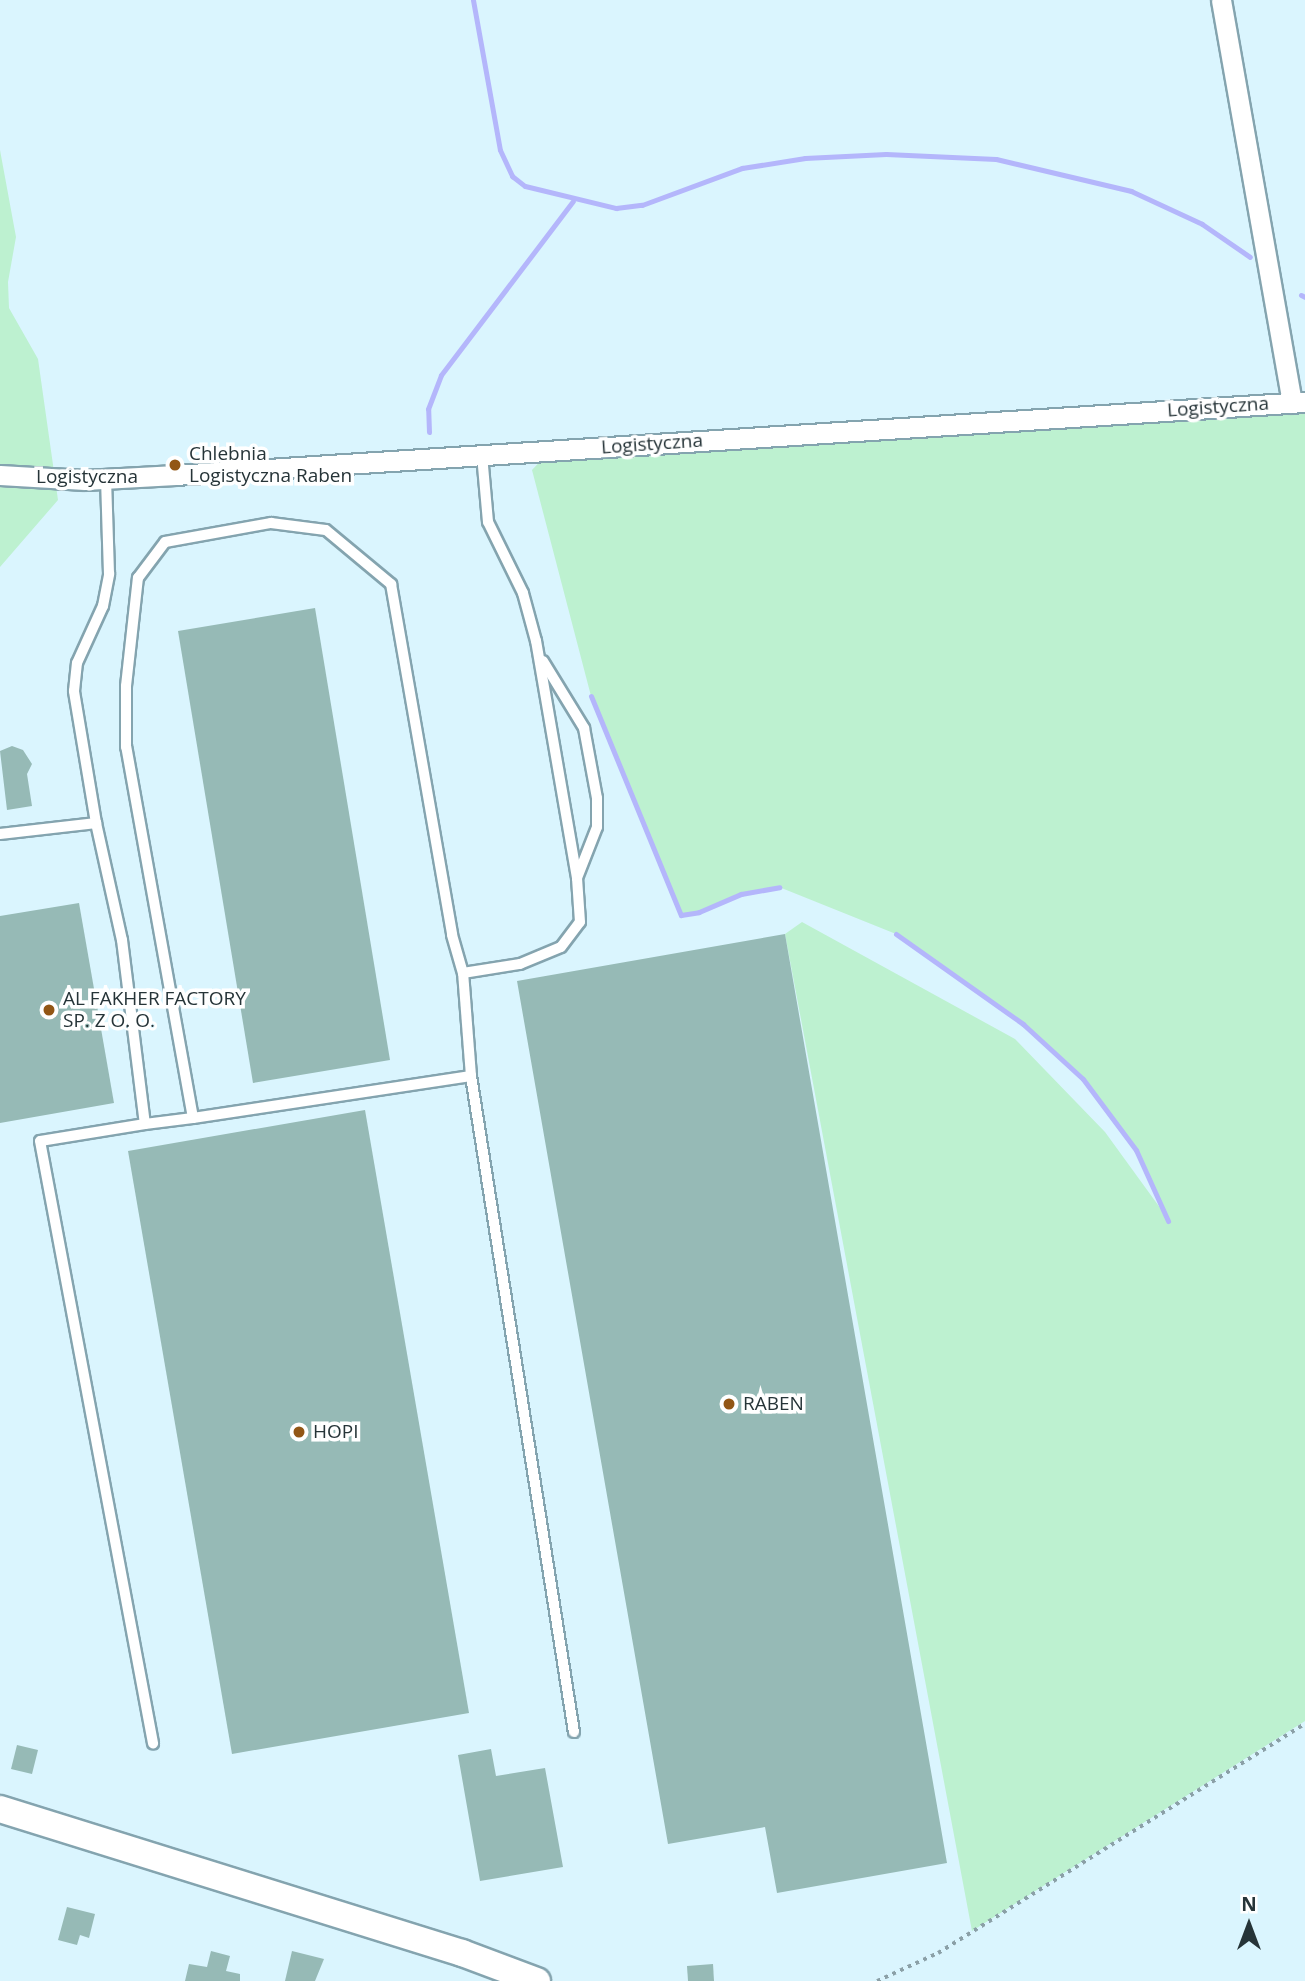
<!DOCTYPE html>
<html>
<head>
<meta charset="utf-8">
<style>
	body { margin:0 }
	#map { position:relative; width:1305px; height:1981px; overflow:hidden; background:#daf5fe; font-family:"Open Sans",sans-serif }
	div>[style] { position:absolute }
	.green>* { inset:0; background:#bdf1d0 }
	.stream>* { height:5px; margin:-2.5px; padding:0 2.5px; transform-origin:2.5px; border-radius:2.5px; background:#b4b6fb }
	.building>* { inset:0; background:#96bab6 }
	.path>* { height:3.5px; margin-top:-1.75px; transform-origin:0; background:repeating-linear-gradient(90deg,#8ba0a7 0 3.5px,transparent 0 8.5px) }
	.roads { filter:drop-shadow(2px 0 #84a4af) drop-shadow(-2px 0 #84a4af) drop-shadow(0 2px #84a4af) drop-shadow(0 -2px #84a4af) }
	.lane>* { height:10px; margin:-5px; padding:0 5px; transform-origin:5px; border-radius:5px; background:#fff }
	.street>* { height:19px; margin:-9.5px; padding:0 9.5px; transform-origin:9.5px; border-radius:9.5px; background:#fff }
	.secondary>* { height:26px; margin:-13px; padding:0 13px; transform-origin:13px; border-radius:13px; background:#fff }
	.dots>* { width:19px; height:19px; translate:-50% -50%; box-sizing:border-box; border:4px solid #fff; border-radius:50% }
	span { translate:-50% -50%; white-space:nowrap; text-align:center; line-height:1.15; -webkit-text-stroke:7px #fff; paint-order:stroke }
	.street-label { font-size:19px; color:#263438 }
	.poi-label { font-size:19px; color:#263438 }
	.left { translate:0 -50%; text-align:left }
	.north { position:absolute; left:1214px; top:1890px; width:70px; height:70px; -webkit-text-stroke:5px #fff; paint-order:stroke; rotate:0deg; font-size:19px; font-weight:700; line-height:28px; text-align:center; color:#263438 }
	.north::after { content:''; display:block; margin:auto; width:24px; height:32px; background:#263438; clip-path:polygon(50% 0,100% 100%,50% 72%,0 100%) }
</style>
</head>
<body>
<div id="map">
	<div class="green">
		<i style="clip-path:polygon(0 150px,16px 237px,8px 282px,9px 308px,38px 359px,58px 500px,0 567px)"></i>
		<i style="clip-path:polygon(1305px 402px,1305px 1721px,972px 1931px,785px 934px,802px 922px,1015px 1039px,1105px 1132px,1166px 1216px,1136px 1150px,1083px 1079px,1023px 1024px,896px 934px,779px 887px,741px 894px,699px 912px,681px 915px,591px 696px,532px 470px,551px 450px)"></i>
	</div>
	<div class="stream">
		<i style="left:473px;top:0;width:152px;rotate:79.8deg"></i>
		<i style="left:500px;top:150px;width:29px;rotate:65deg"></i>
		<i style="left:512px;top:176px;width:16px;rotate:38deg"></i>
		<i style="left:525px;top:186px;width:94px;rotate:13.6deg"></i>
		<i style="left:616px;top:208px;width:26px;rotate:-7deg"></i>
		<i style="left:642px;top:205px;width:107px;rotate:-20.3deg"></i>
		<i style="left:742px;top:168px;width:64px;rotate:-9deg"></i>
		<i style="left:805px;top:158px;width:81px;rotate:-2.8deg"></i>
		<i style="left:886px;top:154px;width:110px;rotate:2.6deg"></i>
		<i style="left:996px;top:159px;width:139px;rotate:13.3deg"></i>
		<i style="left:1131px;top:191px;width:78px;rotate:24.9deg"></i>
		<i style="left:1202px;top:224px;width:58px;rotate:34.5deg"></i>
		<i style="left:1301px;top:295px;width:4px;rotate:27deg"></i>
		<i style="left:429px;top:432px;width:23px;rotate:-92deg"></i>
		<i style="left:428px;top:409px;width:36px;rotate:-69deg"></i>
		<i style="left:441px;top:375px;width:218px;rotate:-52.8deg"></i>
		<i style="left:591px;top:696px;width:237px;rotate:67.7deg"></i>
		<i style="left:681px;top:915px;width:18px;rotate:-9deg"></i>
		<i style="left:699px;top:912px;width:46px;rotate:-23.2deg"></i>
		<i style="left:741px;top:894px;width:39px;rotate:-10deg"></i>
		<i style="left:896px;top:934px;width:156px;rotate:35.3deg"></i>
		<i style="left:1023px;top:1024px;width:81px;rotate:42.5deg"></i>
		<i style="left:1083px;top:1079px;width:89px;rotate:53.3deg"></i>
		<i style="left:1136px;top:1150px;width:78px;rotate:65.7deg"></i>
	</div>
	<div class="building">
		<i style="clip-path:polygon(315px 608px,390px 1060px,253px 1083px,178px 631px)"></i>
		<i style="clip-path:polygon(12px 746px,23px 750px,32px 764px,27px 774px,32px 806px,7px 810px,0 751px)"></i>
		<i style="clip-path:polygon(79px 903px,114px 1103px,0 1123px,0 916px)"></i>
		<i style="clip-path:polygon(785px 934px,947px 1863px,777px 1893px,765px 1827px,668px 1844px,517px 981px)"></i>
		<i style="clip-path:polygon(365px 1110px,469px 1713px,232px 1754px,128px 1151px)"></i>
		<i style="clip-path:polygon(17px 1745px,38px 1750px,32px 1774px,11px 1769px)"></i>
		<i style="clip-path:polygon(491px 1749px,496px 1776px,545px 1768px,563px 1867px,480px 1881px,458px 1755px)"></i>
		<i style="clip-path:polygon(67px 1907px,95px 1914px,89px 1938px,80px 1935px,77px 1945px,58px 1940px)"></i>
		<i style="clip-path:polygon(211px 1951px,230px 1956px,226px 1971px,240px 1974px,240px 1981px,185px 1981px,189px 1964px,207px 1967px)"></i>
		<i style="clip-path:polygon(292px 1951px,324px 1959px,315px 1981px,285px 1981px)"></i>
		<i style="clip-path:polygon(713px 1964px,714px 1981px,688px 1981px,687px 1966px)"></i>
	</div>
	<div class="path">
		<i style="left:877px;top:1981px;width:67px;rotate:-24.7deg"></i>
		<i style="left:938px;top:1953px;width:433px;rotate:-32deg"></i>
	</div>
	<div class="roads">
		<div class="lane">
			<i style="left:543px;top:661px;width:79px;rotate:58.5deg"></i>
			<i style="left:584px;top:728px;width:71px;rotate:79.5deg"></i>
			<i style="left:597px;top:798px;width:29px;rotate:90deg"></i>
			<i style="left:597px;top:827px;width:55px;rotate:111.4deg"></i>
			<i style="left:96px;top:823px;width:120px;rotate:77.5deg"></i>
			<i style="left:122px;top:940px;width:185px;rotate:82.9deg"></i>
			<i style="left:145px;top:1124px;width:106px;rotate:170.8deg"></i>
			<i style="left:40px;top:1141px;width:613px;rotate:79.37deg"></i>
			<i style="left:0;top:834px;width:97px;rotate:-6.5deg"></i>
			<i style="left:96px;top:823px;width:134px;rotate:-99.5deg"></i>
			<i style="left:74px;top:691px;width:28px;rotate:-84deg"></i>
			<i style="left:77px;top:663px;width:63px;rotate:-65.5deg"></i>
			<i style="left:103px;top:606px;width:33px;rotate:-79deg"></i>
			<i style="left:109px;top:574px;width:95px;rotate:-91.8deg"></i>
			<i style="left:471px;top:1076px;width:664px;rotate:81.08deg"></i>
			<i style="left:193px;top:1118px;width:281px;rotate:-8.6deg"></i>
			<i style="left:471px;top:1076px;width:103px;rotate:-94.4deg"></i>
			<i style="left:145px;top:1124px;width:48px;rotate:-7.1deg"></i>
			<i style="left:193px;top:1118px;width:377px;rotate:-100.2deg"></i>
			<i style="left:126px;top:747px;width:61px;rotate:-90deg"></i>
			<i style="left:126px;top:686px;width:109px;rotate:-83.7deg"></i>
			<i style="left:138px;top:578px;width:45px;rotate:-53.1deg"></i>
			<i style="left:165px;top:542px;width:108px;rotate:-10.2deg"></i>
			<i style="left:271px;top:523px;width:55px;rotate:7.3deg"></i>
			<i style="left:326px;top:530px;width:85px;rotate:39.7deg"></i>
			<i style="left:391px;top:584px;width:356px;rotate:80.1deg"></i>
			<i style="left:452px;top:935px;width:40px;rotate:74deg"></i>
			<i style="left:463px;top:973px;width:58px;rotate:-9deg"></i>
			<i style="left:520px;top:964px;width:44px;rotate:-22.5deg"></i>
			<i style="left:561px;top:947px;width:31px;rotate:-53deg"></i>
			<i style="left:580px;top:922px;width:44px;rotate:-93.9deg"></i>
			<i style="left:577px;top:878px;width:241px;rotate:-99.8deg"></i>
			<i style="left:536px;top:641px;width:50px;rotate:-105.2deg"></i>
			<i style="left:523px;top:593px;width:79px;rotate:-116.2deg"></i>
			<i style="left:488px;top:522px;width:67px;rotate:-95.1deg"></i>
		</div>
		<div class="street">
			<i style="left:1221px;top:0;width:409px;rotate:80deg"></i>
			<i style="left:0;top:475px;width:85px;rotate:3.4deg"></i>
			<i style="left:85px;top:480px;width:90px;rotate:-3.2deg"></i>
			<i style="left:175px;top:475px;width:1132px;rotate:-3.7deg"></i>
		</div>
		<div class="secondary">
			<i style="left:0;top:1809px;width:484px;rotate:17.3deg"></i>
			<i style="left:462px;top:1953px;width:80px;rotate:20.5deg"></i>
		</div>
	</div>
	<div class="dots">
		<i style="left:175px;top:465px;background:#925615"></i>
		<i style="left:49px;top:1010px;background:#925615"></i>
		<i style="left:729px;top:1404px;background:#925615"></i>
		<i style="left:299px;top:1432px;background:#925615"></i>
	</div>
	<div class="street-label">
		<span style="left:1218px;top:407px;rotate:-4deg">Logistyczna</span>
		<span style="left:652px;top:444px;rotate:-4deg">Logistyczna</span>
		<span style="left:87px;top:477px">Logistyczna</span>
	</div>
	<div class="poi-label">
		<span class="left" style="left:189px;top:465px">Chlebnia<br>Logistyczna Raben</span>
		<span class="left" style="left:63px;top:1010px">AL FAKHER FACTORY<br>SP. Z O. O.</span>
		<span class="left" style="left:743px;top:1404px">RABEN</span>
		<span class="left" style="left:313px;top:1432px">HOPI</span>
	</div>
	<div class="north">N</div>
</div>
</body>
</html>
